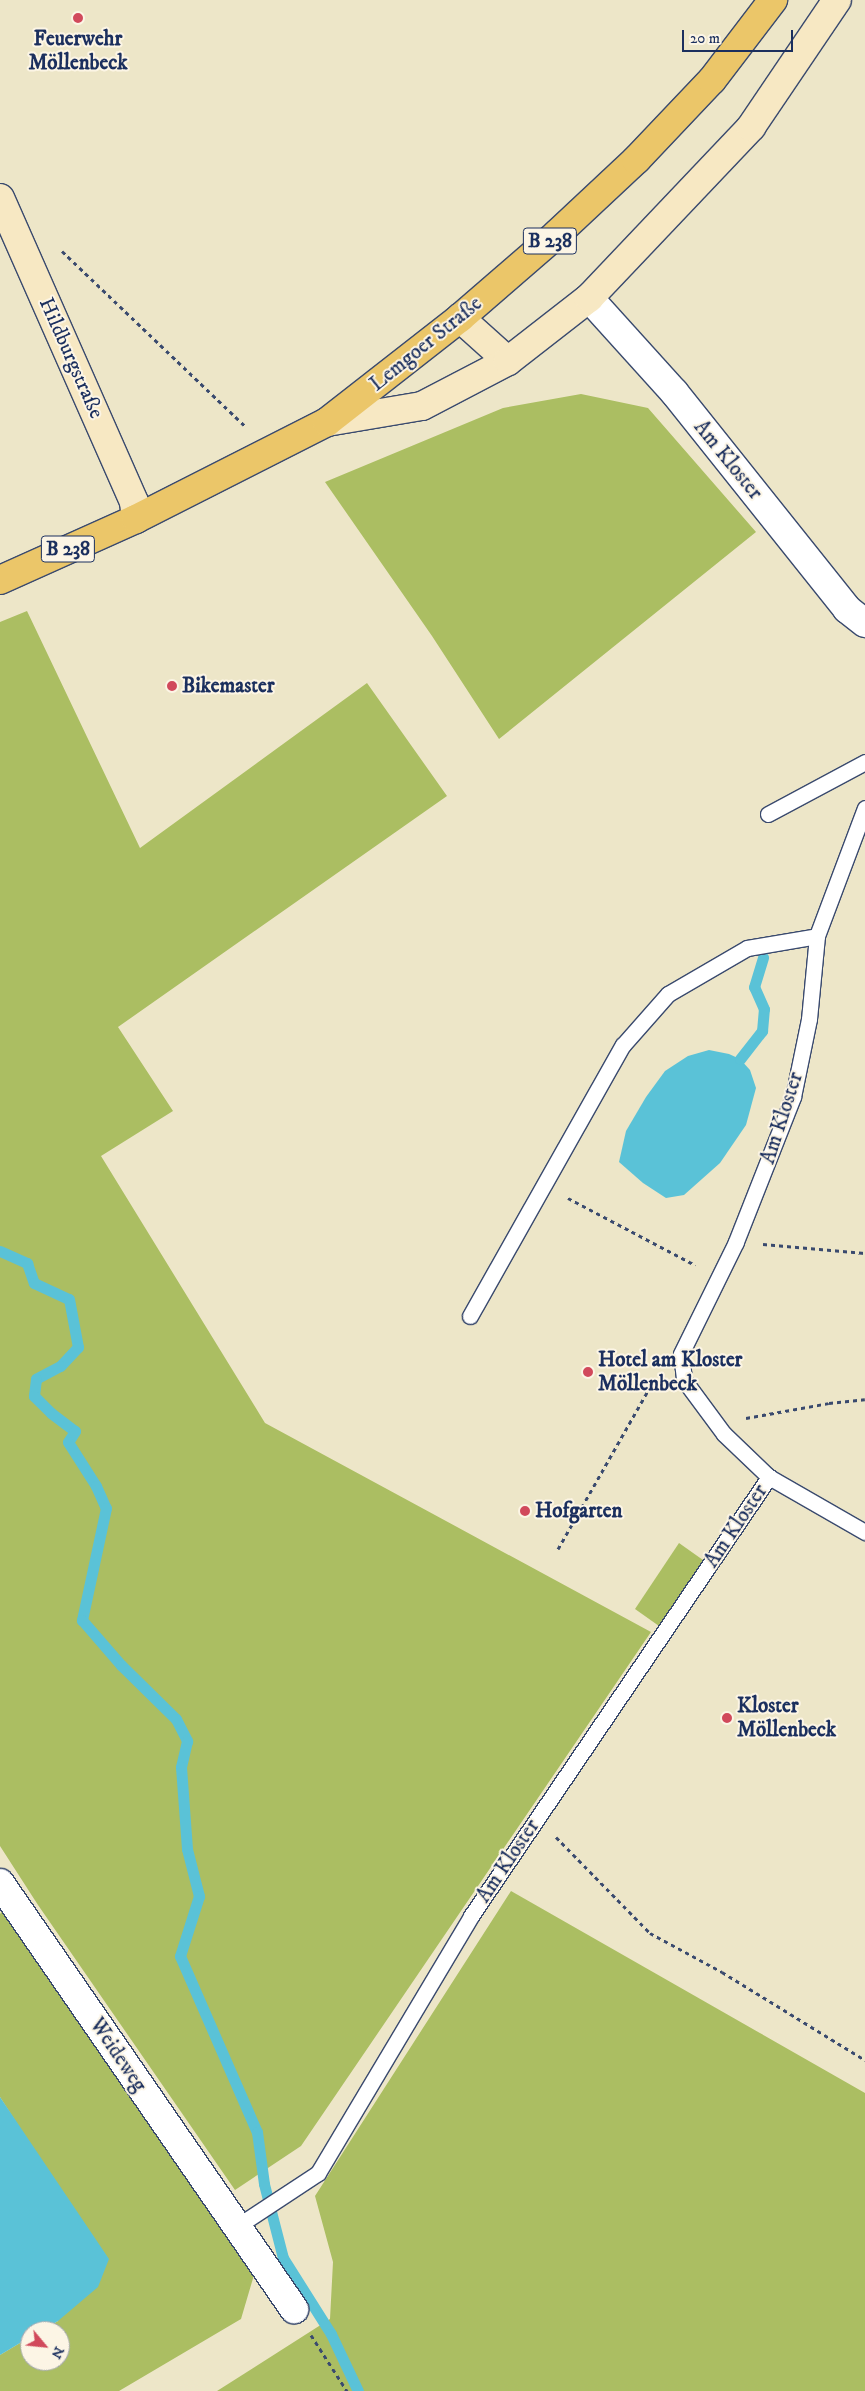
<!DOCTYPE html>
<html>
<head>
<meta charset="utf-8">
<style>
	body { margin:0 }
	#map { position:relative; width:865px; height:2391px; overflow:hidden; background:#ede6c8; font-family:"IM FELL DW Pica",serif }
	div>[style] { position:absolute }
	.green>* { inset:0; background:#abbe62 }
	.water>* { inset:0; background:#5ac2d7 }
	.stream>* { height:11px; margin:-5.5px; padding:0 5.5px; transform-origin:5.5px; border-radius:5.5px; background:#5ac2d7 }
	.path>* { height:3px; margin-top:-1.5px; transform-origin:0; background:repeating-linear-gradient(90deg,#3a4a6e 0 4px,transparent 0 8px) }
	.roads { filter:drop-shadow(1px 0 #3a4a6e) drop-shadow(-1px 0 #3a4a6e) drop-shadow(0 1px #3a4a6e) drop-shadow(0 -1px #3a4a6e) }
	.lane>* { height:15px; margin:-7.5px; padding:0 7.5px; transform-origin:7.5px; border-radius:7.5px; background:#fff }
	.street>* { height:28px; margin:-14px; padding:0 14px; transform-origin:14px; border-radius:14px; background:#fff }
	.secondary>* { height:28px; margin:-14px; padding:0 14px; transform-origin:14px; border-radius:14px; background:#f7e8c3 }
	.primary>* { height:28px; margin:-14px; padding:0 14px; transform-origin:14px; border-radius:14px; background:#ebc669 }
	.dots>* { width:14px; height:14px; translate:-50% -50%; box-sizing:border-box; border:2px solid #fcf5e5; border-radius:50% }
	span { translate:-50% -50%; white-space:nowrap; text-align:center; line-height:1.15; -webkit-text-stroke:4px #fcf5e5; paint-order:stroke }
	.shield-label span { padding:1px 4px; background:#fcf5e5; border:1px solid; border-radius:4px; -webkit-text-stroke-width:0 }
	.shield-label { font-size:20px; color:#1b2f5e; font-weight:700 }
	.poi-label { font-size:21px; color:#1b2f5e; font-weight:700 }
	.left { translate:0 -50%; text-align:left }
	.street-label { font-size:21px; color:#1b2f5e }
	.north { position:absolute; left:20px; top:2321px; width:50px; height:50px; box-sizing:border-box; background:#fcf5e5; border:1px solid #a2a6af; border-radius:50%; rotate:118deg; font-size:14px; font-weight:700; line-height:20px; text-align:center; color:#1b2f5e }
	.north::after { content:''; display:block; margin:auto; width:18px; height:22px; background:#d1495b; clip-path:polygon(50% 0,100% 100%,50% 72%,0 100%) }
	.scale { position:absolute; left:682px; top:30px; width:111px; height:22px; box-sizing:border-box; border:2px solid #1b2f5e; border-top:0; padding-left:6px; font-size:15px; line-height:18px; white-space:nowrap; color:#1b2f5e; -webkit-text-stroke:4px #fcf5e5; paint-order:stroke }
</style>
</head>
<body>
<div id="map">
	<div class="green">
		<i style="clip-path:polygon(581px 394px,648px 408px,756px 532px,499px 739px,432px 636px,325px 482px,503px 408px)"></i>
		<i style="clip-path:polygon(27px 611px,140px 848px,367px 683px,447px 796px,118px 1027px,173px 1111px,101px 1156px,265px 1423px,651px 1632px,301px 2146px,235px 2190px,38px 1905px,0 1846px,0 622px)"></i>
		<i style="clip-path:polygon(679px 1543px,703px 1560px,659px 1626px,635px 1609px)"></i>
		<i style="clip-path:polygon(511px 1891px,865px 2093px,865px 2391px,217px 2391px,330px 2319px,333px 2262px,315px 2196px)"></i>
		<i style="clip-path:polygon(6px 1906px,254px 2275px,241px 2319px,119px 2391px,0 2391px,0 2355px,30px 2337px,30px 2361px,60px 2361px,60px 2331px,41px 2331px,58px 2321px,48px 2172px,0 2097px,0 1914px)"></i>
	</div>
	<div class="water">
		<i style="clip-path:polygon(709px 1050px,729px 1054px,740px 1059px,750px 1070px,756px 1088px,746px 1125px,720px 1163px,684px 1195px,666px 1198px,643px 1183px,619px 1162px,626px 1131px,646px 1097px,665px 1071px,688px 1056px)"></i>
		<i style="clip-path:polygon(0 2097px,109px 2259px,98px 2287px,58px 2321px,41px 2331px,30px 2331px,30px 2337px,0 2355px)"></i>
	</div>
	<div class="stream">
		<i style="left:740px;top:1059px;width:36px;rotate:-52deg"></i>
		<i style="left:762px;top:1031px;width:22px;rotate:-85deg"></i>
		<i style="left:764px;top:1009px;width:24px;rotate:-114deg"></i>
		<i style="left:754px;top:987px;width:31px;rotate:-73deg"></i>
		<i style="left:0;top:1251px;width:30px;rotate:24deg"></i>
		<i style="left:27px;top:1263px;width:21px;rotate:71deg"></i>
		<i style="left:34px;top:1283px;width:38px;rotate:25deg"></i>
		<i style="left:69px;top:1299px;width:49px;rotate:79.4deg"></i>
		<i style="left:78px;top:1347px;width:26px;rotate:133deg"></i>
		<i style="left:60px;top:1366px;width:27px;rotate:152deg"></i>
		<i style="left:36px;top:1379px;width:17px;rotate:97deg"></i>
		<i style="left:34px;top:1396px;width:24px;rotate:45deg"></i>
		<i style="left:51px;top:1413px;width:30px;rotate:37deg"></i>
		<i style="left:75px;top:1431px;width:13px;rotate:122deg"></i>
		<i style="left:68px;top:1442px;width:52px;rotate:57.5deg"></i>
		<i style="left:96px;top:1486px;width:24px;rotate:66deg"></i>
		<i style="left:106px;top:1508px;width:115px;rotate:102.1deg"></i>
		<i style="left:82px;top:1620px;width:60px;rotate:49.1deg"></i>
		<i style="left:121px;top:1665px;width:77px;rotate:44.5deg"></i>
		<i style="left:176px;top:1719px;width:25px;rotate:63deg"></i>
		<i style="left:187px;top:1741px;width:27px;rotate:103deg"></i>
		<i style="left:181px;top:1767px;width:82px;rotate:85.8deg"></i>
		<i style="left:187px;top:1849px;width:49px;rotate:75.7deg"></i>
		<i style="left:199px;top:1896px;width:63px;rotate:107.6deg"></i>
		<i style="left:180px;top:1956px;width:192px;rotate:66.4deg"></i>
		<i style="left:257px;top:2132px;width:52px;rotate:82.3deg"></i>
		<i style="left:264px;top:2184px;width:76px;rotate:75.6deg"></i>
		<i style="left:283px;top:2258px;width:90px;rotate:57.7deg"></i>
		<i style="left:331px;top:2334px;width:63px;rotate:64.7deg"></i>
	</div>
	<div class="path">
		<i style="left:62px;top:251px;width:253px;rotate:43.7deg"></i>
		<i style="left:568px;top:1198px;width:144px;rotate:27.8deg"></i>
		<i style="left:763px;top:1244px;width:102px;rotate:5deg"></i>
		<i style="left:746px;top:1418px;width:84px;rotate:-10.2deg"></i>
		<i style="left:829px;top:1403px;width:36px;rotate:-6deg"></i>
		<i style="left:558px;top:1549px;width:197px;rotate:-60.4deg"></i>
		<i style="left:556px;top:1837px;width:134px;rotate:45.6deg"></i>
		<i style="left:650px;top:1933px;width:82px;rotate:28.4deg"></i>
		<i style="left:722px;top:1972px;width:168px;rotate:31.6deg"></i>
		<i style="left:311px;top:2335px;width:67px;rotate:57.3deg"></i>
	</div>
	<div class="roads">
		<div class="lane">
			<i style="left:865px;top:808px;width:137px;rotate:110.6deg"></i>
			<i style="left:817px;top:936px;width:83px;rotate:95.5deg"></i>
			<i style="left:809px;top:1019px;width:80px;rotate:101.6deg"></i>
			<i style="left:793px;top:1097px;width:156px;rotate:111.5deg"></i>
			<i style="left:736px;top:1242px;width:125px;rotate:116.2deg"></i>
			<i style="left:681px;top:1354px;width:26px;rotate:83deg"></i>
			<i style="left:684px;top:1380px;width:67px;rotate:53.5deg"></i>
			<i style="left:724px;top:1434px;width:62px;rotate:43.7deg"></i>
			<i style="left:769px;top:1477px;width:111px;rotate:29.8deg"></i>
			<i style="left:768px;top:814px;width:110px;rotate:-28.2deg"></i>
			<i style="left:470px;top:1316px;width:311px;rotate:-60.6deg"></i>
			<i style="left:623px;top:1045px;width:68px;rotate:-48.6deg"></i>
			<i style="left:668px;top:994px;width:91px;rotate:-30.2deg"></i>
			<i style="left:747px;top:948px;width:71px;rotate:-9.7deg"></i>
			<i style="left:236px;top:2227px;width:98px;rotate:-33.4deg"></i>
			<i style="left:318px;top:2173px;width:299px;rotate:-59.2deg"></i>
			<i style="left:471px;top:1916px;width:531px;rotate:-55.83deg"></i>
		</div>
		<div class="street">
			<i style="left:589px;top:298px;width:127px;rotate:47.9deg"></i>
			<i style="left:674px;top:392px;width:278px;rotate:51.4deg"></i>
			<i style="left:847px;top:609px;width:23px;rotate:38deg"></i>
			<i style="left:0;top:1883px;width:518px;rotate:55.39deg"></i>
		</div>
		<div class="secondary">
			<i style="left:0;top:198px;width:332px;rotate:66.2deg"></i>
			<i style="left:134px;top:502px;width:17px;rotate:83deg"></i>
			<i style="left:460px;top:318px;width:64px;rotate:41.9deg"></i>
			<i style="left:327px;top:422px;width:96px;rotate:-9.6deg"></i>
			<i style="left:422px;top:406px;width:97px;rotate:-27.6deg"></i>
			<i style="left:508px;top:361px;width:103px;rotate:-37.9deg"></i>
			<i style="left:589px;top:298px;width:236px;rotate:-46.5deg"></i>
			<i style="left:751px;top:127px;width:153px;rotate:-55.9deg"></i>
		</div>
		<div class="primary">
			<i style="left:0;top:580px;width:149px;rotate:-24.2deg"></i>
			<i style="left:136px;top:519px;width:214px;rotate:-26.9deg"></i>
			<i style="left:327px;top:422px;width:169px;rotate:-38deg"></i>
			<i style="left:460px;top:318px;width:130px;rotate:-40.9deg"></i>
			<i style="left:558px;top:233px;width:107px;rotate:-43.1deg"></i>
			<i style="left:636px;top:160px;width:110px;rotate:-46.5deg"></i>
			<i style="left:712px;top:80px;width:101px;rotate:-52.7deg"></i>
		</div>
	</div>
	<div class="dots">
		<i style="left:78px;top:18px;background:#d1495b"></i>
		<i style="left:172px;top:686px;background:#d1495b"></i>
		<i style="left:588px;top:1372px;background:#d1495b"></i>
		<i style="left:525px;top:1511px;background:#d1495b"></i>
		<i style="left:727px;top:1718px;background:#d1495b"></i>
	</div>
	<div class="shield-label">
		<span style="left:550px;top:241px">B 238</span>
		<span style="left:68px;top:549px">B 238</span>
	</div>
	<div class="poi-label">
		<span style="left:78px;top:51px">Feuerwehr<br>Möllenbeck</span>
		<span class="left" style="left:182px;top:686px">Bikemaster</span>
		<span class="left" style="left:598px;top:1372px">Hotel am Kloster<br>Möllenbeck</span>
		<span class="left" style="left:535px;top:1511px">Hofgarten</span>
		<span class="left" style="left:737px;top:1718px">Kloster<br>Möllenbeck</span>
	</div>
	<div class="street-label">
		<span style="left:426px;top:344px;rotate:-39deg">Lemgoer Straße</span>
		<span style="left:71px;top:358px;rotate:66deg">Hildburgstraße</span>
		<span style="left:728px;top:460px;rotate:51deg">Am Kloster</span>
		<span style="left:782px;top:1118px;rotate:-72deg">Am Kloster</span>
		<span style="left:736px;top:1526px;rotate:-56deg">Am Kloster</span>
		<span style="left:508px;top:1861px;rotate:-56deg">Am Kloster</span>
		<span style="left:118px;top:2055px;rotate:56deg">Weideweg</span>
	</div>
	<div class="north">N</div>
	<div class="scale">20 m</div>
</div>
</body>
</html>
